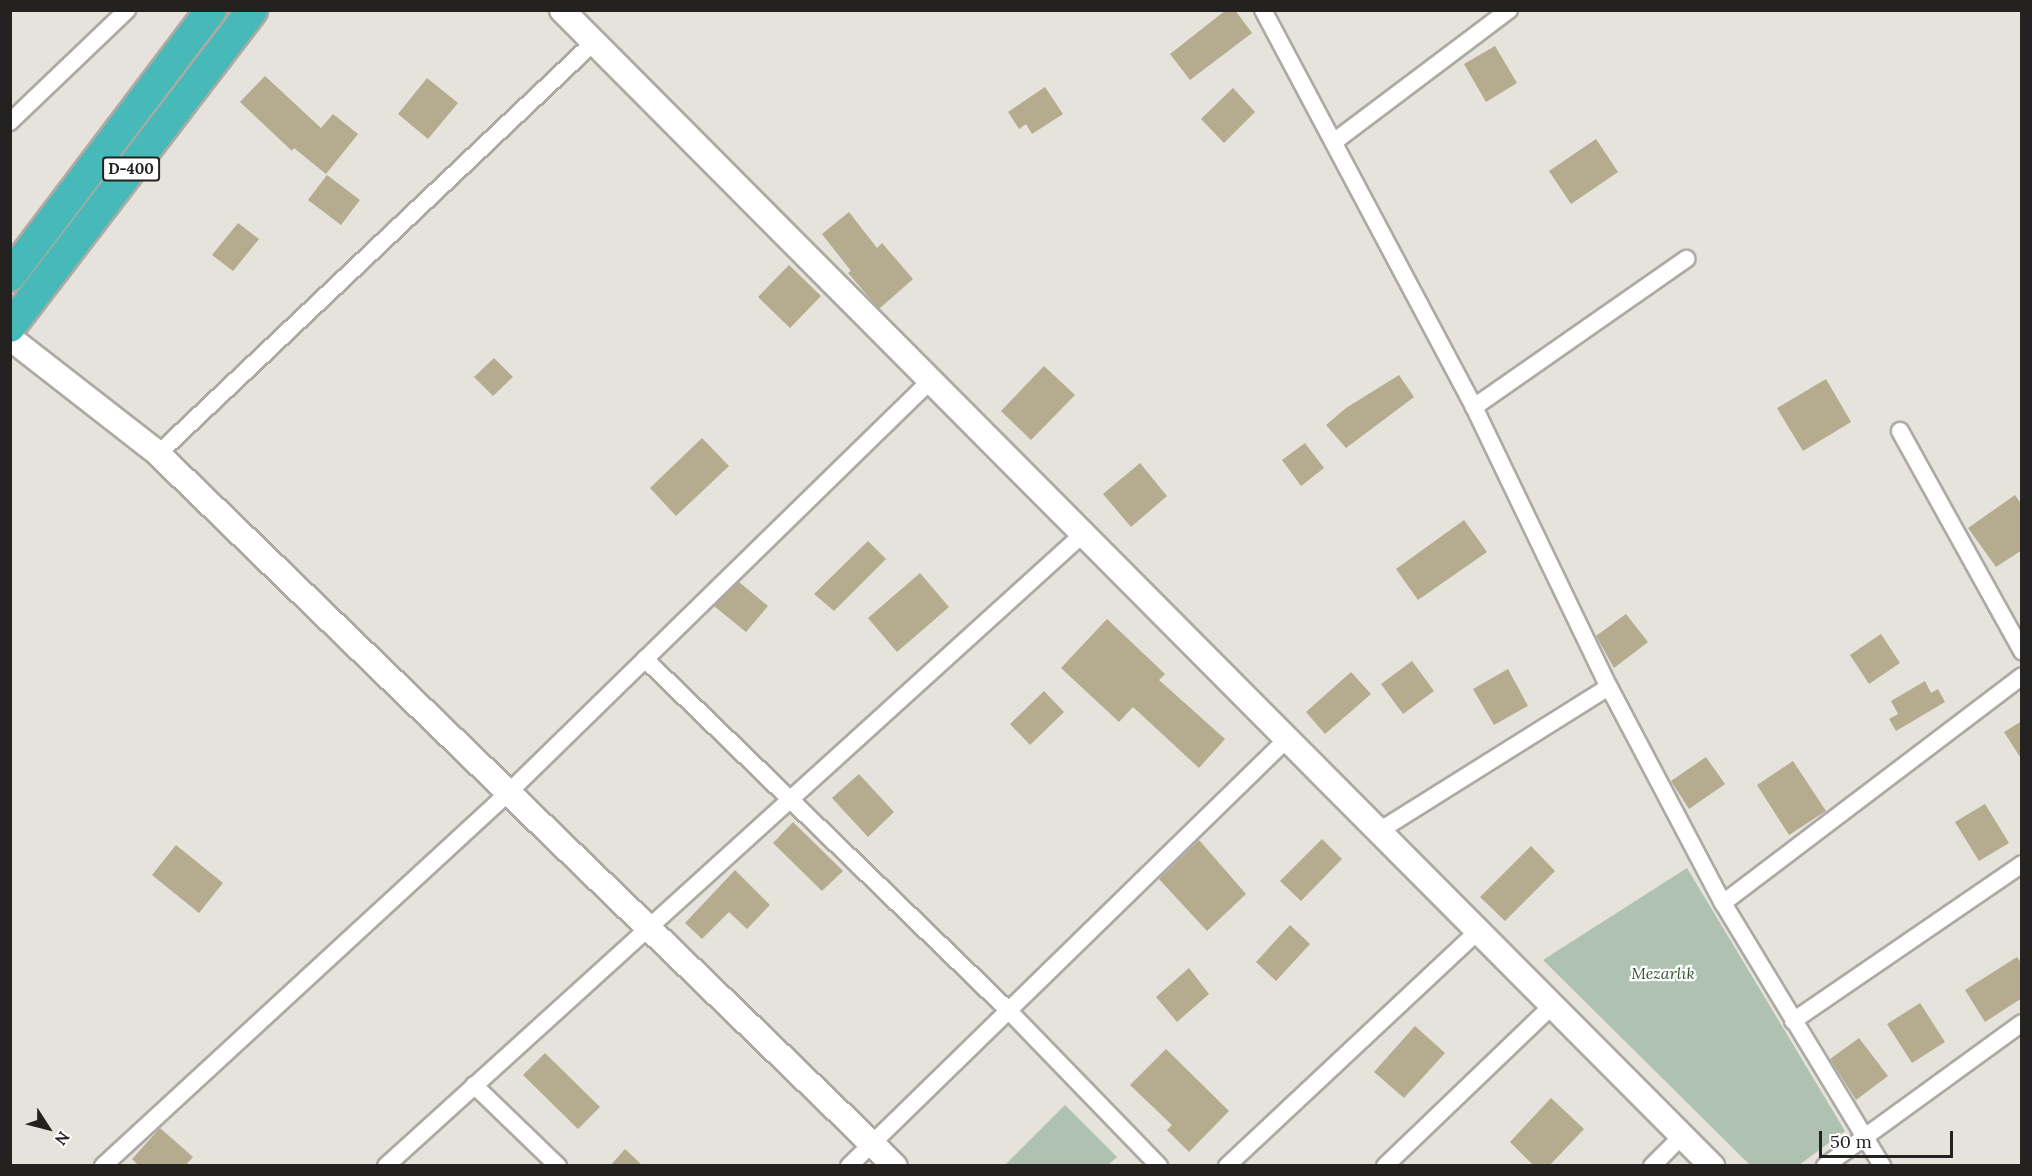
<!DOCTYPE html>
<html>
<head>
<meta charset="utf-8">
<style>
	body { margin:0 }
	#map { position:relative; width:2032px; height:1176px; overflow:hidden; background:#e5e3db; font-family:Lora,serif }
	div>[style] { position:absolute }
	.green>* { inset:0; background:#afc1b0 }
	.building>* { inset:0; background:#b5ab8f }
	.roads { filter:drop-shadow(2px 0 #acaaa3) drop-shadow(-2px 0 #acaaa3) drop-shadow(0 2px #acaaa3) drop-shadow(0 -2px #acaaa3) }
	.street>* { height:16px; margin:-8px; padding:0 8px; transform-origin:8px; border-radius:8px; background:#fff }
	.secondary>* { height:24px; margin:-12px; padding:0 12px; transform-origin:12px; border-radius:12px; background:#fff }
	.highway>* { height:30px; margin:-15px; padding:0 15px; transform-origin:15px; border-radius:15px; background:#47b9b9 }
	span { translate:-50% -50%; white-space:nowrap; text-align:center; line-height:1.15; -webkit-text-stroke:4.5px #fff; paint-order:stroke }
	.shield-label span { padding:2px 4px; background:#fff; border:2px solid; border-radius:4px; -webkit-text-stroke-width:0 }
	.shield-label { font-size:15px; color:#232220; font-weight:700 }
	.park-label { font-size:16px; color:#2e5533; font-style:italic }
	.frame { position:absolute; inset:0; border:12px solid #232220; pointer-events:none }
	.north { position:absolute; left:18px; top:1098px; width:60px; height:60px; -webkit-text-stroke:4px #fff; paint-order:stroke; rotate:126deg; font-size:16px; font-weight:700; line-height:24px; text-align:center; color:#232220 }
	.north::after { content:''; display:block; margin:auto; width:21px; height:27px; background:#232220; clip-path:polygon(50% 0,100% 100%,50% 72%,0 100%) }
	.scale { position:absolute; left:1819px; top:1131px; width:134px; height:27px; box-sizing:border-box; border:3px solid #232220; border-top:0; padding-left:8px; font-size:18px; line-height:21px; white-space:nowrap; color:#232220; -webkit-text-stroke:4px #fff; paint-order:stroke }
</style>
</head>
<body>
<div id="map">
	<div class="green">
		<i style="clip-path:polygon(1687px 868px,1845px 1131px,1799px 1165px,1750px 1165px,1543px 960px)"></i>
		<i style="clip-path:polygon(1065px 1105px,1117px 1157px,1108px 1165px,1005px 1165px)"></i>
	</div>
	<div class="building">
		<i style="clip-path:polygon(1226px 10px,1235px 10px,1252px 33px,1190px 80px,1170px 54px)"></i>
		<i style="clip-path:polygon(1495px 46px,1517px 83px,1486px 102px,1464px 64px)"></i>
		<i style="clip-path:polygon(265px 76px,321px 128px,333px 114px,358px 134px,326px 174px,294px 148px,292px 151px,240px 102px)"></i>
		<i style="clip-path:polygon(427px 78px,458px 103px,428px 139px,398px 114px)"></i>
		<i style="clip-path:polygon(1045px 87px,1063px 114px,1032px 134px,1026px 124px,1019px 129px,1008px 112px)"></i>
		<i style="clip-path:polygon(1233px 88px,1255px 112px,1224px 143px,1201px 119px)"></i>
		<i style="clip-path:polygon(1596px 139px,1618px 172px,1571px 204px,1549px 171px)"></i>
		<i style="clip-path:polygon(327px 175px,360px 200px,341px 225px,308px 200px)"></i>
		<i style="clip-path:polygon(849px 212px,877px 248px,882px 243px,913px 279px,879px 309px,848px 273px,851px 271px,822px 234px)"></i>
		<i style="clip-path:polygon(238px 223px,259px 239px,233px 271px,212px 255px)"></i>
		<i style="clip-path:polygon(789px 265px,821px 296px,790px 328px,758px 297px)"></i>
		<i style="clip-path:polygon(494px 358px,513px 377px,493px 396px,474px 377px)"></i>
		<i style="clip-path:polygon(1044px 366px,1075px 395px,1031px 440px,1001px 411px)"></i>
		<i style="clip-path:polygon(1399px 375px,1414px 397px,1346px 448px,1326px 425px,1346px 408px)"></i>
		<i style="clip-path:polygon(1826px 379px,1851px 422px,1803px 451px,1777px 408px)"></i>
		<i style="clip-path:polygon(702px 438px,729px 466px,676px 516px,650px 488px)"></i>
		<i style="clip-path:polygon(1305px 443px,1324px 468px,1301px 486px,1282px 460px)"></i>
		<i style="clip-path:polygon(1140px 463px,1167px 496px,1131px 527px,1103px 494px)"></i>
		<i style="clip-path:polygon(2015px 495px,2022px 505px,2022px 550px,1996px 567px,1968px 528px)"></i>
		<i style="clip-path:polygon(1464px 520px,1487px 552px,1418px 600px,1396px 569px)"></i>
		<i style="clip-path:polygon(868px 541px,886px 559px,834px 611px,814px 594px)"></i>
		<i style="clip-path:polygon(920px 573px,949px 607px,897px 652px,868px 618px)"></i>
		<i style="clip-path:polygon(739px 582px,768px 606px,746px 632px,714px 606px)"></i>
		<i style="clip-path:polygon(1626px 614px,1648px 642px,1614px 668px,1596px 636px)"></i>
		<i style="clip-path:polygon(1107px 619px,1165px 674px,1159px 680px,1225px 739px,1199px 768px,1133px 707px,1119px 722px,1061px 668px)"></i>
		<i style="clip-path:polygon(1881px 634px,1900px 663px,1869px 684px,1850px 655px)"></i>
		<i style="clip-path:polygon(1412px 661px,1434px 691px,1403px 714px,1381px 684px)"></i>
		<i style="clip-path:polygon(1508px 669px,1528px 706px,1494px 725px,1473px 689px)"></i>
		<i style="clip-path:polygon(1351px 672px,1371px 694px,1325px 734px,1306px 712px)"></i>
		<i style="clip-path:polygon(1925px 681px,1931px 693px,1938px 689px,1945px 702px,1896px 731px,1889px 719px,1898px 714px,1891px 701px)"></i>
		<i style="clip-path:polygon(1044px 691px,1064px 712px,1030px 745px,1010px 724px)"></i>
		<i style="clip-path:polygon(2022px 721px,2022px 760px,2004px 732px)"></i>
		<i style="clip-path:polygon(1706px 757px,1725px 784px,1689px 809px,1671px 781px)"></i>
		<i style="clip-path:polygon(1793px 761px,1826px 811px,1789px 835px,1757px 785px)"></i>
		<i style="clip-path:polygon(859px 774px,894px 812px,868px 837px,832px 798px)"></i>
		<i style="clip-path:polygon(1985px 804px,2009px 843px,1979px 861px,1955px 822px)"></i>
		<i style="clip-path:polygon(793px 822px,843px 871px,822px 891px,773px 843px)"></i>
		<i style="clip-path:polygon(1322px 839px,1342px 859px,1301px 901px,1280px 881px)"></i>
		<i style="clip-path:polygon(1199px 840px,1246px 894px,1207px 931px,1159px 879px)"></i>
		<i style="clip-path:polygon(176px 845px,223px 883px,199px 913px,152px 875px)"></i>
		<i style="clip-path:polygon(1531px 846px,1555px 871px,1505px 921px,1480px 897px)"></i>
		<i style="clip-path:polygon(735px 870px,770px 905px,747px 929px,729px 912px,702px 939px,685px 923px)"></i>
		<i style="clip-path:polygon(1290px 925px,1310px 944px,1276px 981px,1256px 962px)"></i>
		<i style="clip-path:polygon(2017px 957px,2022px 964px,2022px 998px,1985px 1022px,1965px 990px)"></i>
		<i style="clip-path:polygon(1189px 968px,1209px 994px,1177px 1022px,1156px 997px)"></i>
		<i style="clip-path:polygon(1920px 1003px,1945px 1042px,1912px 1063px,1887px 1024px)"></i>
		<i style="clip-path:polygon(1415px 1026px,1445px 1053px,1404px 1098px,1374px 1072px)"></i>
		<i style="clip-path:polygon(1859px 1038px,1888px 1076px,1856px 1100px,1830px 1059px)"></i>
		<i style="clip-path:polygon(1166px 1049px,1229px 1111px,1189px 1152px,1167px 1130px,1172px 1125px,1130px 1085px)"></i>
		<i style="clip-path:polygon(545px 1053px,600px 1107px,578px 1129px,523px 1075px)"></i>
		<i style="clip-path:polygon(1551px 1098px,1584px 1129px,1549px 1166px,1534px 1166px,1510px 1142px)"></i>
		<i style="clip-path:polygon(160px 1128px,193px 1157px,185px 1166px,139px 1166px,132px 1159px)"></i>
		<i style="clip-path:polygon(625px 1149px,643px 1166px,610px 1166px)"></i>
	</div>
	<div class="roads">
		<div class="street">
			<i style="left:1263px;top:10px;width:450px;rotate:62deg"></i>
			<i style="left:1474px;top:407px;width:311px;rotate:64.3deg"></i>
			<i style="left:1609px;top:687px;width:244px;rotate:62.2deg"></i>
			<i style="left:1723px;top:903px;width:307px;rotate:58.8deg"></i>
			<i style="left:10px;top:122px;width:162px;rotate:-43.7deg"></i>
			<i style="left:1335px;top:141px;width:218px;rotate:-37deg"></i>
			<i style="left:1474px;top:407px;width:259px;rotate:-34.9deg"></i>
			<i style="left:1900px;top:431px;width:252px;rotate:61deg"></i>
			<i style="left:158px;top:454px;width:600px;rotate:-43.38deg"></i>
			<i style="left:645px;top:659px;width:505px;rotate:44.04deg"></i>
			<i style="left:1008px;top:1010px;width:217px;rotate:45.9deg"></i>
			<i style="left:1379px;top:831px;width:271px;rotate:-32.1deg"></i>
			<i style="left:1723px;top:903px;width:375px;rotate:-37.2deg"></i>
			<i style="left:1793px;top:1021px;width:278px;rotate:-34.4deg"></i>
			<i style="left:474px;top:1085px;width:117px;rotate:44deg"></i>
			<i style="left:103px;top:1166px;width:552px;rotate:-42.65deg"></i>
			<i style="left:509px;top:792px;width:588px;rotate:-44.31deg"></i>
			<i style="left:386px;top:1166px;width:941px;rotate:-42.2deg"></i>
			<i style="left:849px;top:1166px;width:612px;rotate:-44.27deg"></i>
			<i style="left:1227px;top:1166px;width:344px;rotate:-43.1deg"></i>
			<i style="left:1385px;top:1166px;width:231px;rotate:-43.8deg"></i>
			<i style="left:1652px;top:1166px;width:42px;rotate:-45deg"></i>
			<i style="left:1825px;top:1166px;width:243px;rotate:-36deg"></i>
		</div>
		<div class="secondary">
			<i style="left:562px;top:10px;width:1631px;rotate:45.15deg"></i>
			<i style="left:10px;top:338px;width:182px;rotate:37.9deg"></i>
			<i style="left:154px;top:450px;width:1030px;rotate:44.02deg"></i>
		</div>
		<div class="highway">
			<i style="left:10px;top:276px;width:333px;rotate:-52.9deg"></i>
			<i style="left:10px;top:327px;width:399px;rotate:-52.6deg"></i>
		</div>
	</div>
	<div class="shield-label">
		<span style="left:131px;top:169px">D-400</span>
	</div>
	<div class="park-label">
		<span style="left:1663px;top:973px">Mezarlık</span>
	</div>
	<div class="frame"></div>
	<div class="north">N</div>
	<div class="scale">50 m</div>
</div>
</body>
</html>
